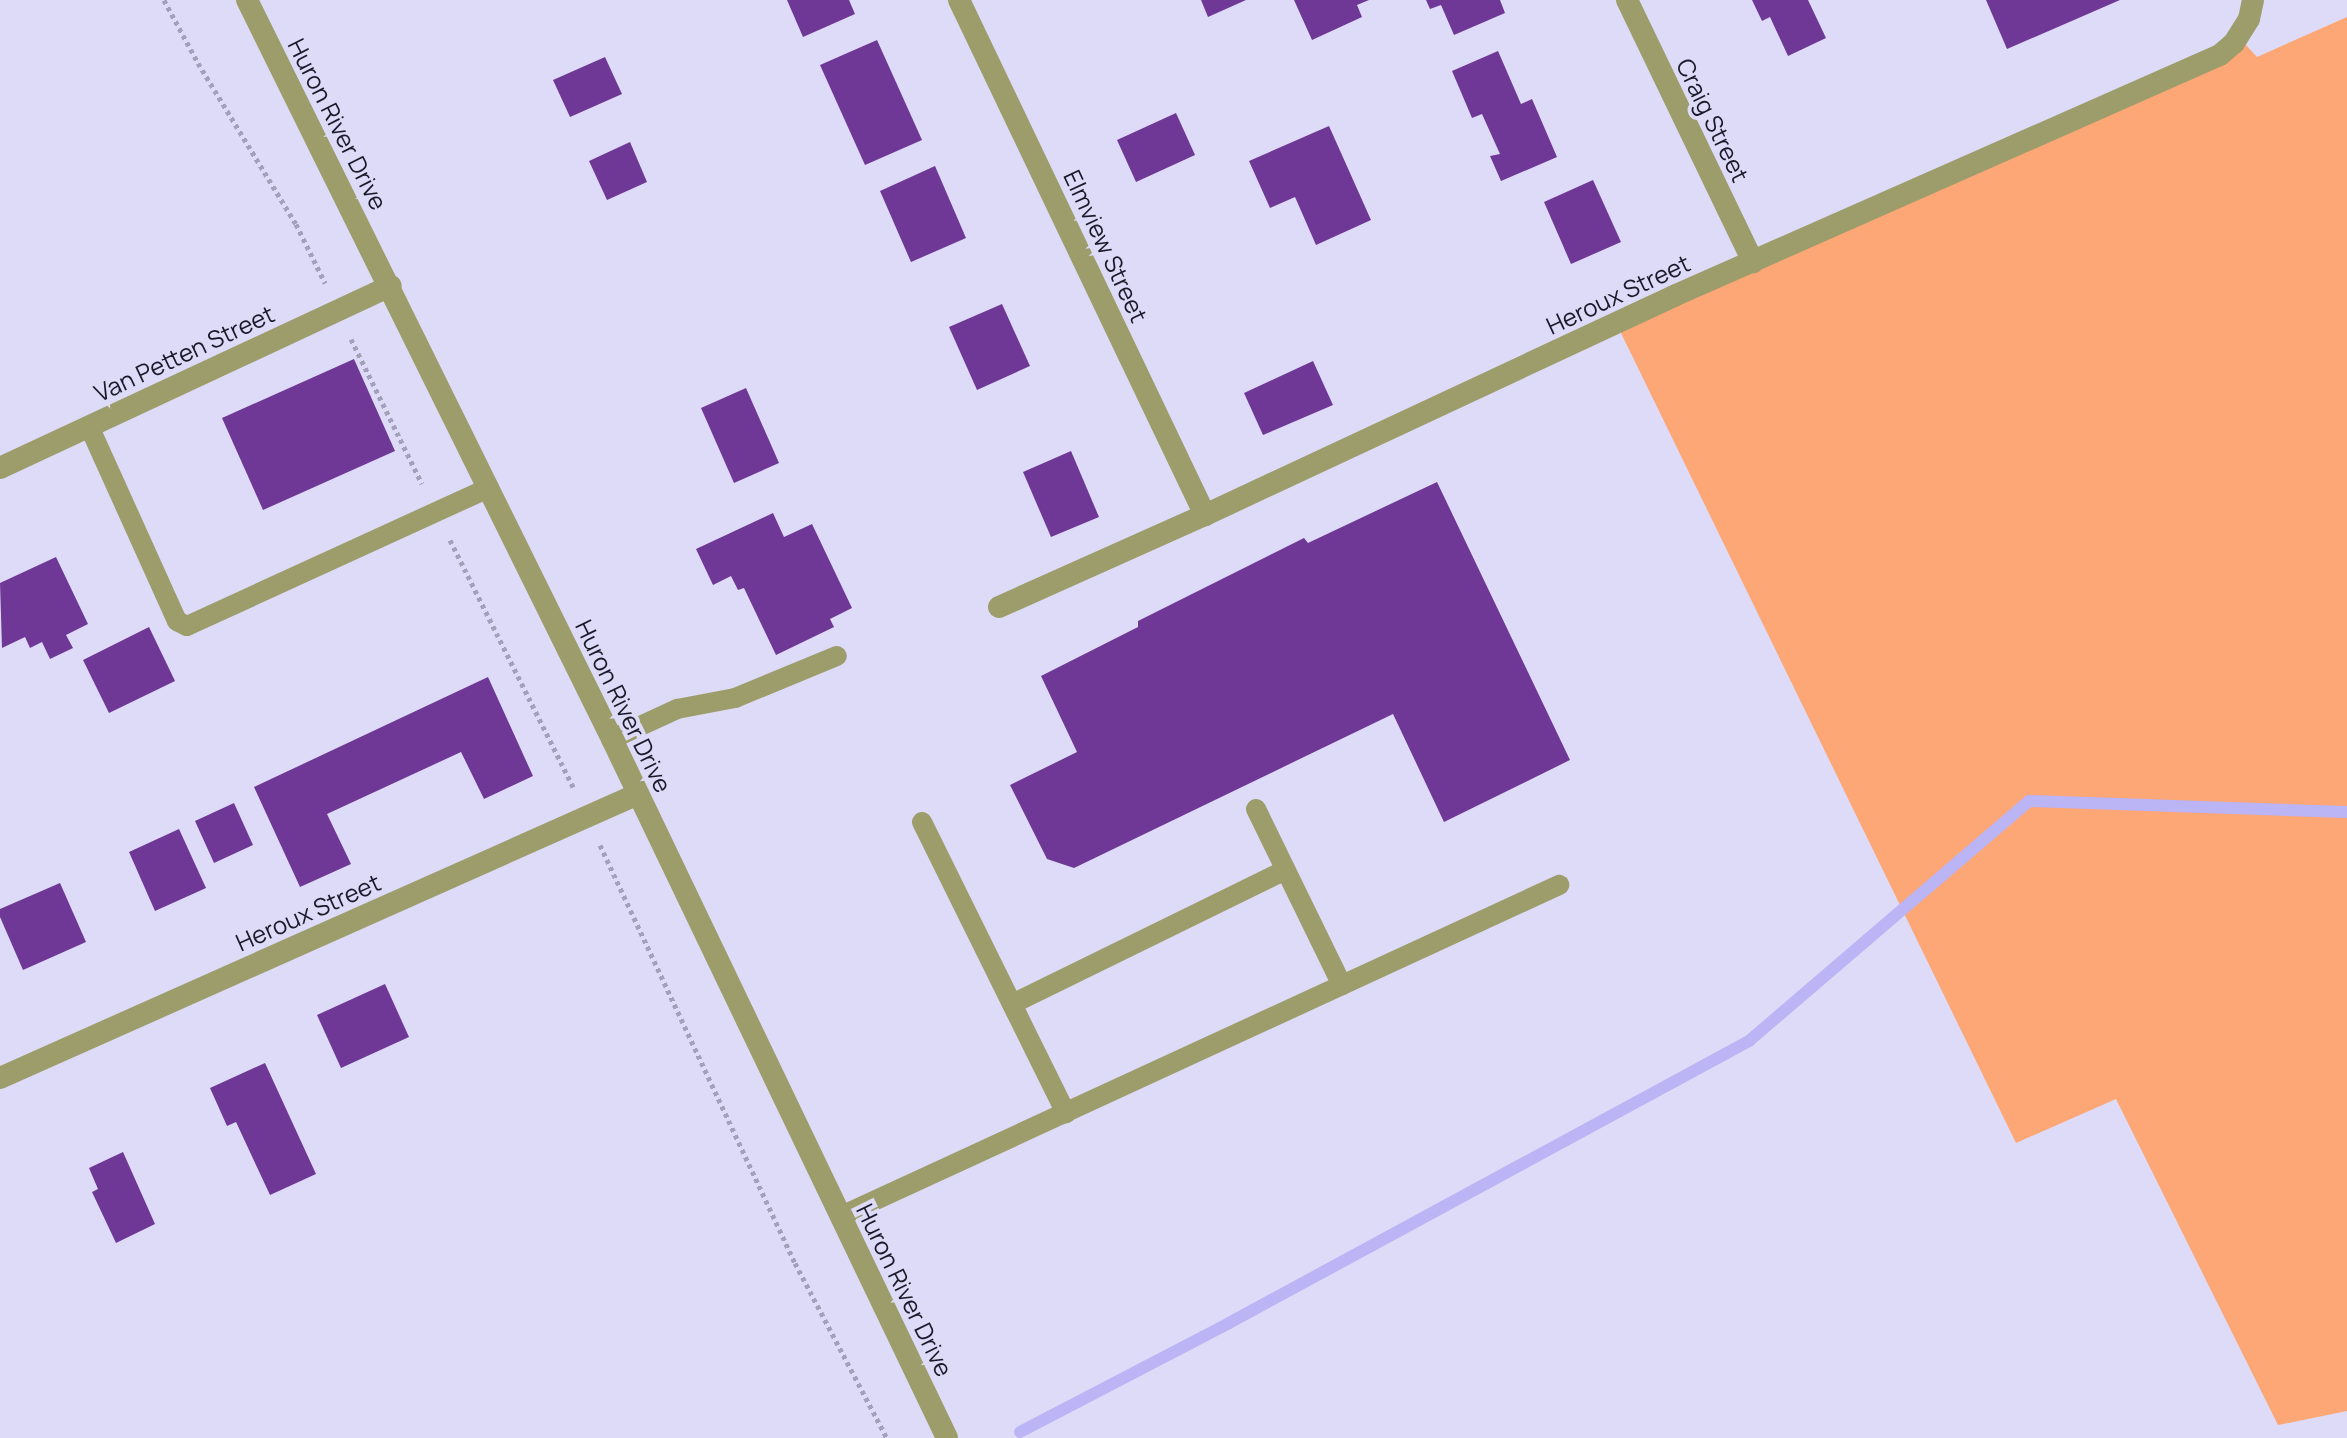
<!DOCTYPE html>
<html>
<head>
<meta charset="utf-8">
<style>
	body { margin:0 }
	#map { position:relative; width:2347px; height:1438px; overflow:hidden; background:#dddbf7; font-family:Manrope,sans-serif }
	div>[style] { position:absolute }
	.green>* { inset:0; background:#fda676 }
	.stream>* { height:12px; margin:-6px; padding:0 6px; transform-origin:6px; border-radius:6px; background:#bbb4f5 }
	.building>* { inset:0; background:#703896 }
	.path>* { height:5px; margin-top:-2.5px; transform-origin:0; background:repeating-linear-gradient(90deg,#a3a1b9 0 4px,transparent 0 8px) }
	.service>* { height:20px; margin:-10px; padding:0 10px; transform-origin:10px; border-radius:10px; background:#9c9d6b }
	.minor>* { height:22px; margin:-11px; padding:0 11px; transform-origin:11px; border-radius:11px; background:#9c9d6b }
	.tertiary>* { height:22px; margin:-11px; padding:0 11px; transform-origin:11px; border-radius:11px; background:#9c9d6b }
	span { translate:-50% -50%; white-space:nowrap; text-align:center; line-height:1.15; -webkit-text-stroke:8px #dddbf7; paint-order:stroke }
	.street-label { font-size:24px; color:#1b1929 }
</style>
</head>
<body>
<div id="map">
	<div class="green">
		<i style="clip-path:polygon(2347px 17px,2347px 1411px,2278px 1425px,2116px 1099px,2016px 1143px,1620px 331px,2245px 44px,2257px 57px)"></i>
	</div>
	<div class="stream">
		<i style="left:1020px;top:1432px;width:236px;rotate:-27.5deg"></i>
		<i style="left:1229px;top:1323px;width:592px;rotate:-28.47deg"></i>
		<i style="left:1749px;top:1041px;width:369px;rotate:-40.6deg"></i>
		<i style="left:2029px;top:801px;width:318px;rotate:2deg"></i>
	</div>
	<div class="building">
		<i style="clip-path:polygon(787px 0,849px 0,855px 14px,803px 37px)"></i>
		<i style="clip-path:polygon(1201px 0,1246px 0,1208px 17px)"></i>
		<i style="clip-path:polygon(1294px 0,1369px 0,1357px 5px,1362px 17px,1312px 40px)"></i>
		<i style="clip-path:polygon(1426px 0,1500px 0,1505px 13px,1454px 35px,1441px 5px,1430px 9px)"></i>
		<i style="clip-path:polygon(1752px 0,1808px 0,1826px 38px,1788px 56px,1770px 17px,1762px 21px)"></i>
		<i style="clip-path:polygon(1986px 0,2120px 0,2007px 49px)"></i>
		<i style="clip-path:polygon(877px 40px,922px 140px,865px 165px,820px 65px)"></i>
		<i style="clip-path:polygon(1498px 51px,1521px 104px,1532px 99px,1557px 157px,1501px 181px,1490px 156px,1500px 154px,1482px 114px,1472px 118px,1452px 71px)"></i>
		<i style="clip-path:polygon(605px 57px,622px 94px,570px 117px,553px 80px)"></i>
		<i style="clip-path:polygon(1176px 113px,1195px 155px,1136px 182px,1117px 140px)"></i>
		<i style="clip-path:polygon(1329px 126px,1371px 220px,1316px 245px,1295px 197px,1270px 208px,1249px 161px)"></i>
		<i style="clip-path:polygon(630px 142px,647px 182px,607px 200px,589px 161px)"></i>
		<i style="clip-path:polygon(935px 166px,966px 238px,911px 262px,880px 191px)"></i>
		<i style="clip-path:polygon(1593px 180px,1621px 242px,1571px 264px,1544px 202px)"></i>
		<i style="clip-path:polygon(1002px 304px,1030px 366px,977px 390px,949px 327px)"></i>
		<i style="clip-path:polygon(354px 359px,395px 451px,263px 510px,222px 418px)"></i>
		<i style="clip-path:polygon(1313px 361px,1333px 405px,1263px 435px,1244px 393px)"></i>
		<i style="clip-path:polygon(746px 388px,779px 463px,734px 483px,701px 408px)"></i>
		<i style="clip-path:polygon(1071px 451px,1099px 517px,1051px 537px,1023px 472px)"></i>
		<i style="clip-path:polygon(1437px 482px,1570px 760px,1444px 822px,1393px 714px,1074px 868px,1047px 859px,1010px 785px,1077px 752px,1041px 676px,1138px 627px,1138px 621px,1304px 538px,1308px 543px)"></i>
		<i style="clip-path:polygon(773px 513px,784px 537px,812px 524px,852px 608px,830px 619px,834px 627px,776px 655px,744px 588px,738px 590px,731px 576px,713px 585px,696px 549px)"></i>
		<i style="clip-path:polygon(56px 557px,88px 624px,66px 635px,73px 648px,50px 659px,42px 642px,30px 648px,25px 637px,2px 648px,0 583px)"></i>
		<i style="clip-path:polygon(149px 627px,175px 681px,109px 713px,83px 660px)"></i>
		<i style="clip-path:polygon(488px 677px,533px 776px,484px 799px,461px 752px,327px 814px,351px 864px,300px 887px,254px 787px)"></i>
		<i style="clip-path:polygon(234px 803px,253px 845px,214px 863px,195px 821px)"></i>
		<i style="clip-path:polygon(179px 829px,206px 888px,155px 911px,129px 852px)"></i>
		<i style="clip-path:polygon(60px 883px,86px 942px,23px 970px,0 917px,0 909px)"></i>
		<i style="clip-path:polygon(385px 984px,409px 1037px,341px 1068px,317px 1015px)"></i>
		<i style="clip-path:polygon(265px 1063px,316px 1174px,270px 1195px,236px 1122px,227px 1126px,210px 1088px)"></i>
		<i style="clip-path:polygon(123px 1152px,155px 1224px,116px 1243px,92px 1192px,98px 1189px,89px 1168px)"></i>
	</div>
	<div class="path">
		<i style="left:164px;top:0;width:72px;rotate:61.6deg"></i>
		<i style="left:198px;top:63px;width:188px;rotate:58.7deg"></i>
		<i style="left:296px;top:224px;width:66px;rotate:63.8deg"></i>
		<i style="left:351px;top:339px;width:161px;rotate:63.9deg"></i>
		<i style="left:450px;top:540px;width:278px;rotate:63.5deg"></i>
		<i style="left:600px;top:845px;width:461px;rotate:65deg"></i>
		<i style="left:795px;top:1263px;width:198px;rotate:62.3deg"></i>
	</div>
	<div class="service">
		<i style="left:89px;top:426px;width:214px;rotate:65.7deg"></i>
		<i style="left:177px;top:621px;width:11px;rotate:27deg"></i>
		<i style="left:187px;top:626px;width:332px;rotate:-24.6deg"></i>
		<i style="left:612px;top:739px;width:72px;rotate:-24.8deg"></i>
		<i style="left:677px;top:709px;width:59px;rotate:-10.7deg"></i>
		<i style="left:735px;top:698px;width:110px;rotate:-22.4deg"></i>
		<i style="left:1256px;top:809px;width:196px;rotate:64deg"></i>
		<i style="left:922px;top:822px;width:325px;rotate:63.7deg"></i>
		<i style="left:1012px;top:1004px;width:303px;rotate:-26.1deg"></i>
		<i style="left:841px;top:1216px;width:791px;rotate:-24.75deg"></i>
	</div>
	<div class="minor">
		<i style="left:959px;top:0;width:571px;rotate:64.47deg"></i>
		<i style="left:1627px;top:0;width:291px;rotate:64.3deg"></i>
		<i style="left:0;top:468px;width:431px;rotate:-25deg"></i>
		<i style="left:999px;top:607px;width:226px;rotate:-24.1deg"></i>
		<i style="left:1205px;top:515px;width:520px;rotate:-25.04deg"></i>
		<i style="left:1676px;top:295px;width:595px;rotate:-23.81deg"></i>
		<i style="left:2220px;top:55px;width:18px;rotate:-41deg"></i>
		<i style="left:2234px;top:43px;width:28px;rotate:-58deg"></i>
		<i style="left:2249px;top:19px;width:19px;rotate:-78deg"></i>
		<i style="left:0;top:1078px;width:698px;rotate:-24deg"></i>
	</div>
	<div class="tertiary">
		<i style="left:247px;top:0;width:824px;rotate:63.71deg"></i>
		<i style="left:612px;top:739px;width:775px;rotate:64.39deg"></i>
	</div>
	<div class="street-label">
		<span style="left:1713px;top:120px;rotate:64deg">Craig Street</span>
		<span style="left:338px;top:124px;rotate:63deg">Huron River Drive</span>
		<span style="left:1106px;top:246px;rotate:65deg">Elmview Street</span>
		<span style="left:1618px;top:294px;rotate:-25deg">Heroux Street</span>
		<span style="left:184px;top:353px;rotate:-25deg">Van Petten Street</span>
		<span style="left:624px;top:706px;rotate:64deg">Huron River Drive</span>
		<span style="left:308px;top:912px;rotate:-24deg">Heroux Street</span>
		<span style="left:905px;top:1290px;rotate:64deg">Huron River Drive</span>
	</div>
</div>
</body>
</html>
